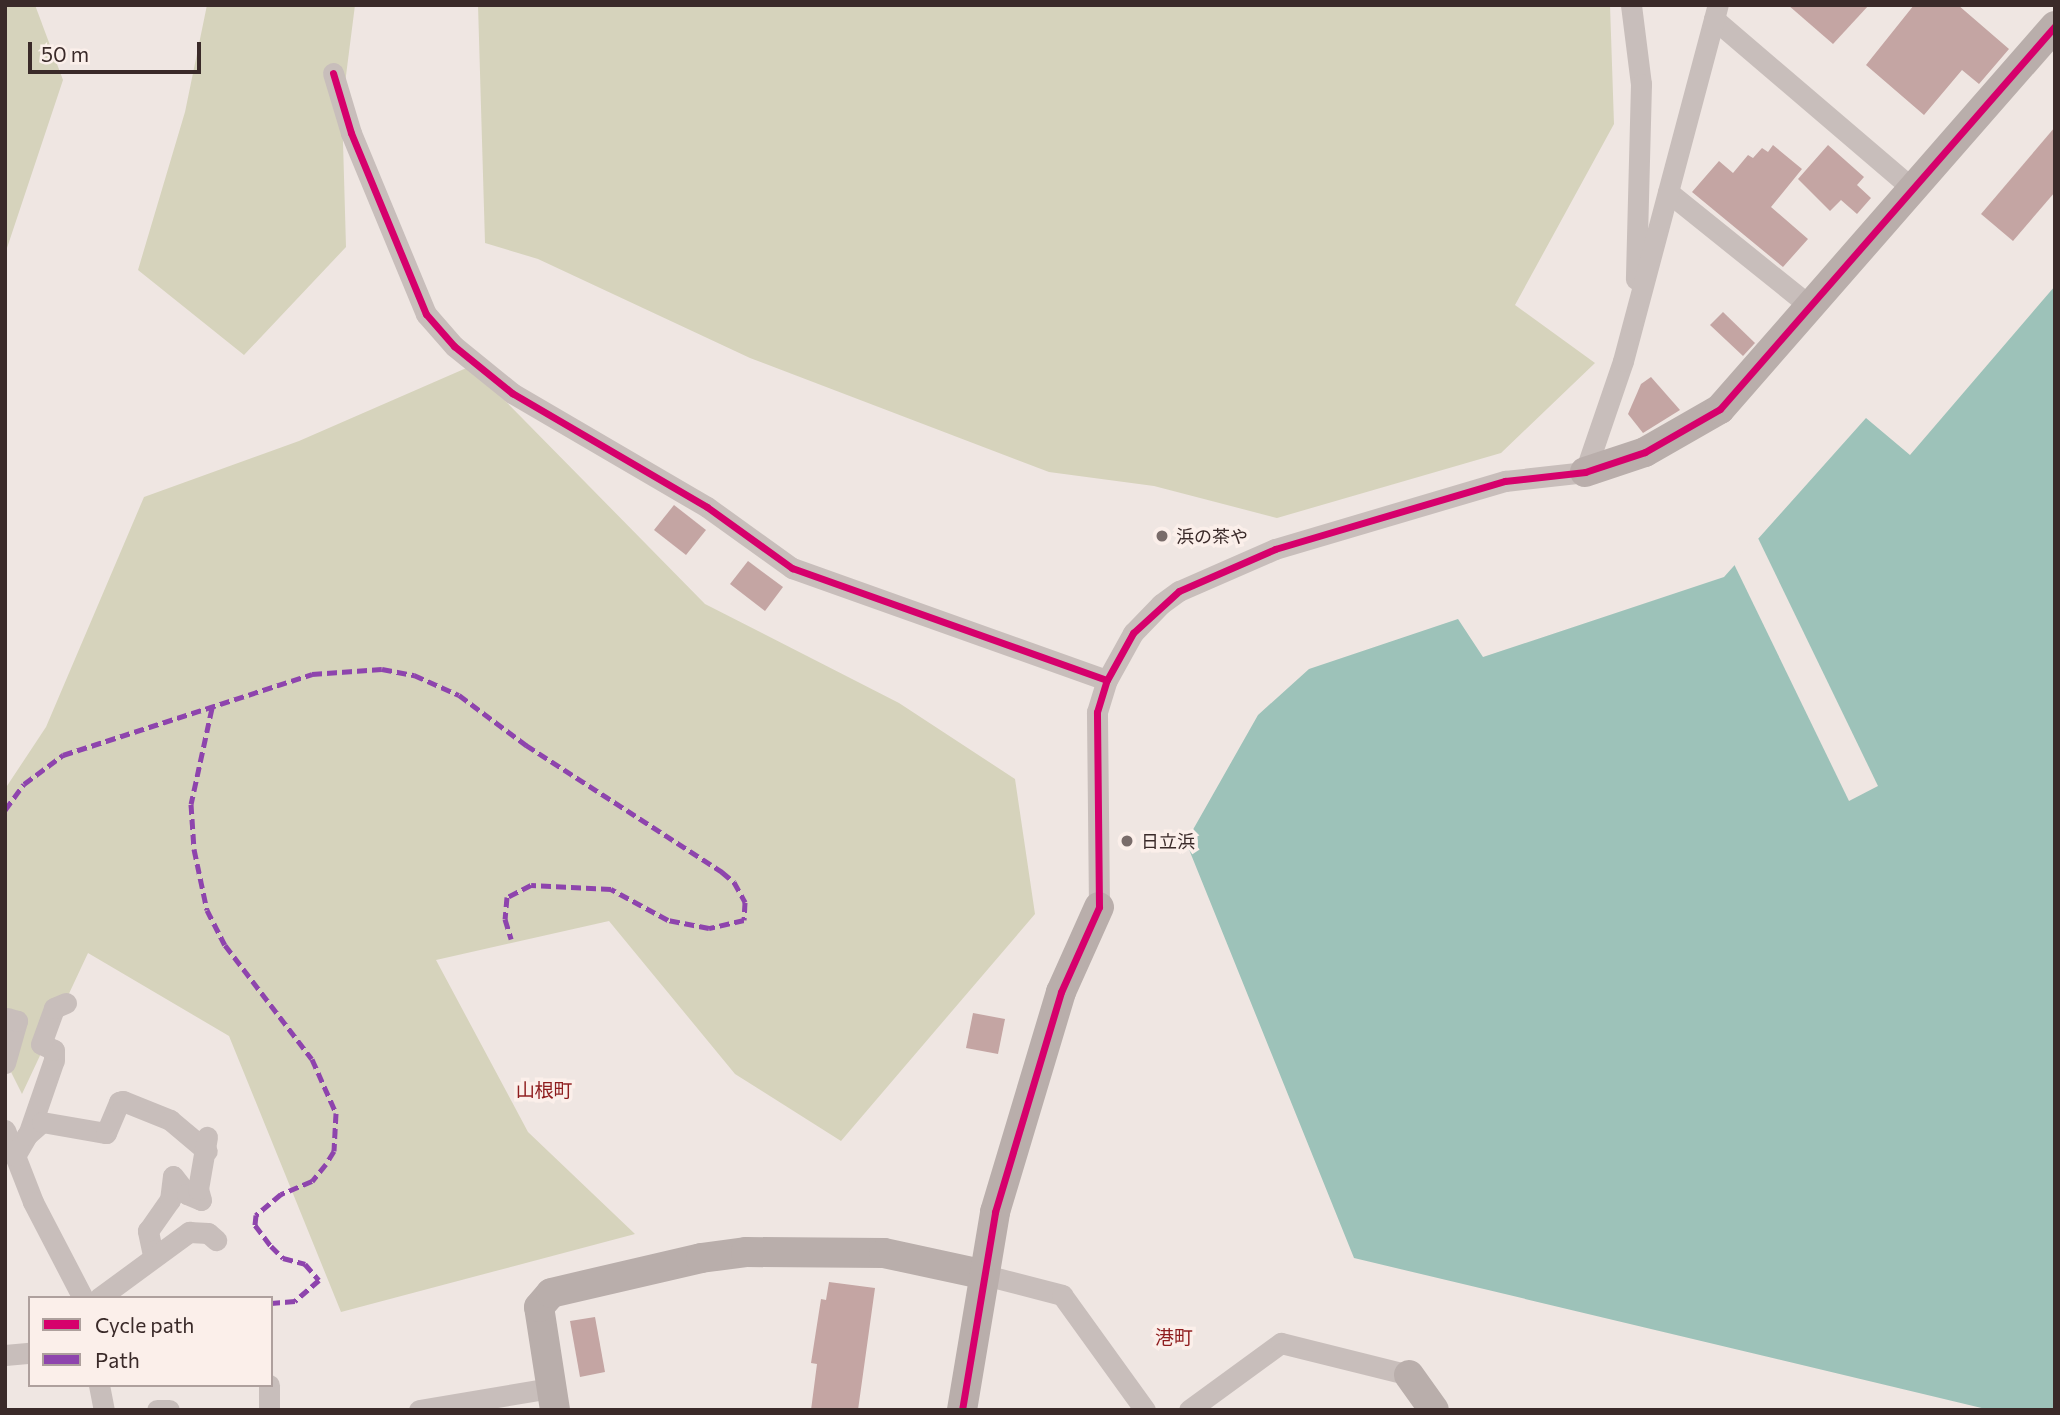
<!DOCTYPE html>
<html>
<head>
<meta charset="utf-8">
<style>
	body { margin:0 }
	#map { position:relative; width:2060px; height:1415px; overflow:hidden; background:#efe6e2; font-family:Commissioner,"Noto Sans JP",sans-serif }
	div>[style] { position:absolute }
	.green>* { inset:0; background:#d6d3bc }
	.water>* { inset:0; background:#9dc2b9 }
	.pier>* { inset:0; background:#efe6e2 }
	.building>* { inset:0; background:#c4a5a3 }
	.street>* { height:21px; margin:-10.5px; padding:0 10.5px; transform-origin:10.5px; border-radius:10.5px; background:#c8bebb }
	.secondary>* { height:30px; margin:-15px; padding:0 15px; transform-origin:15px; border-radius:15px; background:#b9aeab }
	.quiet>* { height:5px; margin-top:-2.5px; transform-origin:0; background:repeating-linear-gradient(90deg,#8e44ad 0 10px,transparent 0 15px) }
	.cycleway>* { height:7px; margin:-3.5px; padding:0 3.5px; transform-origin:3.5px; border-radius:3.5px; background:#d6006c }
	.dots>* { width:19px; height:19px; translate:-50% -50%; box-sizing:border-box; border:4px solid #fbefea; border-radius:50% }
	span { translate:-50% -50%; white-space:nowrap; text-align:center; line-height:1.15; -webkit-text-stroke:7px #fbefea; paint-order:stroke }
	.poi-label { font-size:18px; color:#3a2a29 }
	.left { translate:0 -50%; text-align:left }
	.neighbourhood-label { font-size:19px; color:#8e1c1d }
	.frame { position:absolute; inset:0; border:7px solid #3a2a29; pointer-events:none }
	.legend { position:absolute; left:28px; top:1296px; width:245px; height:91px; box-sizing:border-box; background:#fbefea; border:2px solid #aea09d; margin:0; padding:9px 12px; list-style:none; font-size:21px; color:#3a2a29 }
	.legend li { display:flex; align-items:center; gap:14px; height:35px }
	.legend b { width:35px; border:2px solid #aea09d }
	.scale { position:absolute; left:28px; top:42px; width:173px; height:32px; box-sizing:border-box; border:4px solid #3a2a29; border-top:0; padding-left:9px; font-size:21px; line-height:24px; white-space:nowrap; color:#3a2a29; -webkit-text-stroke:5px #fbefea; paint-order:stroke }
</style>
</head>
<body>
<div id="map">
	<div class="green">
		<i style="clip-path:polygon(5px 5px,35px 5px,63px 80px,5px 254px)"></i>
		<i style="clip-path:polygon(207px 5px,355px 5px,342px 107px,346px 247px,244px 355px,138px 270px,185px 112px)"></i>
		<i style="clip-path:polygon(478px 5px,1610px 5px,1614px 124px,1515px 305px,1595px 363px,1501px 453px,1277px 518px,1154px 486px,1049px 472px,750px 358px,538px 259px,485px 243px)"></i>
		<i style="clip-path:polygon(471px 366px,705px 604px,899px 703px,1015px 779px,1035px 914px,841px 1141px,735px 1074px,609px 921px,436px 960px,528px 1132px,635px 1234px,341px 1312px,229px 1036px,88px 953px,22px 1094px,5px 1060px,5px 789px,46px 727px,144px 497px,299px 441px)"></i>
	</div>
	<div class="water">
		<i style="clip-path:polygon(2055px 286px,2055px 1410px,1990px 1410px,1354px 1258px,1186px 842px,1258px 715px,1309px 669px,1458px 619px,1483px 657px,1724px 577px,1866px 418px,1910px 455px)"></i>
	</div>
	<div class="pier">
		<i style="clip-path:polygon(1757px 536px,1878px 786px,1849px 801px,1733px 562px)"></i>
	</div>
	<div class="building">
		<i style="clip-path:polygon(1788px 5px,1869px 5px,1833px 44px)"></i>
		<i style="clip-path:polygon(1914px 5px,1958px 5px,2009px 49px,1979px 84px,1962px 70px,1924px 115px,1866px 65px)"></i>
		<i style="clip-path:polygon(2055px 127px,2055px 192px,2013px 241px,1981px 214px)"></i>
		<i style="clip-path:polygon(1773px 145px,1802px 169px,1771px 207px,1808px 239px,1783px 267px,1692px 192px,1719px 161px,1733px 173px,1748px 155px,1753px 158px,1762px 148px,1768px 152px)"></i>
		<i style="clip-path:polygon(1828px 145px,1864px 177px,1857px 185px,1871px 198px,1857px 214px,1841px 200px,1830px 211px,1798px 179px)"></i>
		<i style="clip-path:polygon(1723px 312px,1755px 343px,1743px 356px,1710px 325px)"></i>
		<i style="clip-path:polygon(1651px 377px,1680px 410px,1643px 433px,1628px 414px,1641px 384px)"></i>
		<i style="clip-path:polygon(674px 505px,706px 530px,686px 555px,654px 530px)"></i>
		<i style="clip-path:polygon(748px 561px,783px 587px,765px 611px,730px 584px)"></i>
		<i style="clip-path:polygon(973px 1013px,1005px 1019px,998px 1054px,966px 1048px)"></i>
		<i style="clip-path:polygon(829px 1282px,875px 1288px,858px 1410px,811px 1410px,817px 1364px,811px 1363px,821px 1299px,826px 1300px)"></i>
		<i style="clip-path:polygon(595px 1317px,605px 1372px,580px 1377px,570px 1321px)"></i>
	</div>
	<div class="street">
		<i style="left:1631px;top:5px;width:80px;rotate:82.8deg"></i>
		<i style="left:1641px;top:84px;width:195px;rotate:91.5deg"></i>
		<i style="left:1714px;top:19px;width:262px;rotate:40.5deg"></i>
		<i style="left:333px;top:73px;width:63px;rotate:73.3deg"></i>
		<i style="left:351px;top:133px;width:196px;rotate:67.5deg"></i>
		<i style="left:426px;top:314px;width:43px;rotate:48.8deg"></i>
		<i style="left:454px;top:346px;width:75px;rotate:39deg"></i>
		<i style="left:512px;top:393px;width:226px;rotate:30.3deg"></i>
		<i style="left:707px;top:507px;width:105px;rotate:35.7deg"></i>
		<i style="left:792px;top:568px;width:334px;rotate:19.6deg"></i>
		<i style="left:1668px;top:192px;width:182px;rotate:38.8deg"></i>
		<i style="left:1099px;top:907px;width:195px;rotate:-90.6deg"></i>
		<i style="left:1097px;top:712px;width:34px;rotate:-73deg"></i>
		<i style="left:1107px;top:680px;width:54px;rotate:-61deg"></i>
		<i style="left:1133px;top:633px;width:40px;rotate:-46deg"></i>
		<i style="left:1161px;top:604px;width:22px;rotate:-36deg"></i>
		<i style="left:1179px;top:591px;width:105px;rotate:-23.6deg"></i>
		<i style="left:1275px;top:549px;width:240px;rotate:-16.5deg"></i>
		<i style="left:1505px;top:481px;width:81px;rotate:-6.4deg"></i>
		<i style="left:1585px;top:472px;width:117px;rotate:-71.1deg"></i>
		<i style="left:1623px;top:361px;width:368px;rotate:-75.1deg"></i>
		<i style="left:5px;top:1063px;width:44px;rotate:-74.1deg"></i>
		<i style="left:17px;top:1021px;width:10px;rotate:-163deg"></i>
		<i style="left:5px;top:1130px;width:77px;rotate:68.7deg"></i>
		<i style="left:33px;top:1202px;width:108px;rotate:62.5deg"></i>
		<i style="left:29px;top:1132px;width:76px;rotate:-70.9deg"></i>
		<i style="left:54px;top:1060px;width:10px;rotate:-90deg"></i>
		<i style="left:54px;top:1050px;width:14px;rotate:-155deg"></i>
		<i style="left:41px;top:1044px;width:38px;rotate:-70deg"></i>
		<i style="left:54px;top:1008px;width:13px;rotate:-23deg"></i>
		<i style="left:15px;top:1156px;width:24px;rotate:-60deg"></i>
		<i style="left:27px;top:1135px;width:20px;rotate:-41deg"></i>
		<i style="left:42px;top:1122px;width:65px;rotate:9.8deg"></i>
		<i style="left:106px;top:1133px;width:34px;rotate:-67deg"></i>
		<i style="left:119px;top:1102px;width:4px;rotate:-14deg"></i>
		<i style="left:123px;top:1101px;width:51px;rotate:22deg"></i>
		<i style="left:170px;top:1120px;width:48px;rotate:40deg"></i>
		<i style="left:153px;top:1255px;width:25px;rotate:-102deg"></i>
		<i style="left:148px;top:1231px;width:38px;rotate:-55deg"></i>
		<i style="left:170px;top:1200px;width:24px;rotate:-83deg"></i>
		<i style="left:173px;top:1176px;width:23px;rotate:52deg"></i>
		<i style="left:187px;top:1194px;width:15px;rotate:23deg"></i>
		<i style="left:201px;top:1200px;width:11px;rotate:-105deg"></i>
		<i style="left:198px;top:1189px;width:53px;rotate:-80.2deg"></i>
		<i style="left:981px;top:1274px;width:84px;rotate:14.5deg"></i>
		<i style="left:1062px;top:1295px;width:142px;rotate:54.2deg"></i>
		<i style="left:99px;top:1298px;width:112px;rotate:-36.3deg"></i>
		<i style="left:189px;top:1232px;width:19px;rotate:3deg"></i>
		<i style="left:208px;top:1233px;width:11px;rotate:41deg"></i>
		<i style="left:5px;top:1355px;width:25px;rotate:-5deg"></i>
		<i style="left:99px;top:1385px;width:25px;rotate:79deg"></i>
		<i style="left:157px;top:1410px;width:12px"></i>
		<i style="left:269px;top:1410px;width:25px;rotate:-90deg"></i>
		<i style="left:419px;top:1410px;width:134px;rotate:-9.5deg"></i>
		<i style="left:1189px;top:1410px;width:114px;rotate:-36.1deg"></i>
		<i style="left:1281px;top:1343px;width:132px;rotate:14deg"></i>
	</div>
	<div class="secondary">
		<i style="left:1585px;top:472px;width:63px;rotate:-18.4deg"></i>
		<i style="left:1645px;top:452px;width:86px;rotate:-29.8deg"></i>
		<i style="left:1720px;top:409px;width:509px;rotate:-48.82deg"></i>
		<i style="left:1409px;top:1375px;width:43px;rotate:54.5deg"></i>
		<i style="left:555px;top:1410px;width:104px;rotate:-98.8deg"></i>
		<i style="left:539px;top:1307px;width:18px;rotate:-49deg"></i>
		<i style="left:551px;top:1293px;width:154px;rotate:-13.1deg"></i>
		<i style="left:701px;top:1258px;width:45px;rotate:-7.6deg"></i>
		<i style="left:746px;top:1252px;width:138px;rotate:0.4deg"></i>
		<i style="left:884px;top:1253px;width:99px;rotate:12.2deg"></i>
		<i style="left:962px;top:1410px;width:201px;rotate:-80.5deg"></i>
		<i style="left:995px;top:1212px;width:230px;rotate:-73.3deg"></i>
		<i style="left:1061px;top:992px;width:93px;rotate:-65.9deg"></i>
	</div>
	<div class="quiet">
		<i style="left:212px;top:708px;width:98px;rotate:102.3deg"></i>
		<i style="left:191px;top:804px;width:45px;rotate:86.2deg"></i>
		<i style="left:194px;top:849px;width:62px;rotate:78deg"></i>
		<i style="left:207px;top:910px;width:39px;rotate:63deg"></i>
		<i style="left:225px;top:945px;width:143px;rotate:52.7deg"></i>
		<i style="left:312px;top:1059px;width:59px;rotate:66deg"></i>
		<i style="left:336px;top:1113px;width:38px;rotate:93deg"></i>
		<i style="left:334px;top:1151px;width:15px;rotate:122deg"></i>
		<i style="left:326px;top:1164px;width:22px;rotate:129deg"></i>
		<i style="left:312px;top:1181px;width:34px;rotate:157deg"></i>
		<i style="left:281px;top:1194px;width:33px;rotate:140deg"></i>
		<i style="left:256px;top:1215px;width:10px;rotate:96deg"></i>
		<i style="left:255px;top:1225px;width:26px;rotate:53deg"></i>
		<i style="left:271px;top:1246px;width:17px;rotate:45deg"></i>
		<i style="left:283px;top:1258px;width:23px;rotate:15deg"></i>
		<i style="left:305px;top:1264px;width:21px;rotate:49deg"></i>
		<i style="left:319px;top:1280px;width:32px;rotate:139deg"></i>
		<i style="left:295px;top:1301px;width:24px;rotate:175deg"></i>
		<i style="left:5px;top:810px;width:32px;rotate:-54deg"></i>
		<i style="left:24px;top:784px;width:49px;rotate:-36.6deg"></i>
		<i style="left:63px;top:755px;width:262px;rotate:-18deg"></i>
		<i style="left:312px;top:674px;width:70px;rotate:-4.1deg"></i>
		<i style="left:382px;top:669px;width:33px;rotate:11deg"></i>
		<i style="left:414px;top:675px;width:49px;rotate:24deg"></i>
		<i style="left:459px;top:695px;width:84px;rotate:36.7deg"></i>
		<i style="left:526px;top:745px;width:234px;rotate:32.9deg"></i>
		<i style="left:722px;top:872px;width:16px;rotate:40deg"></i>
		<i style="left:734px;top:882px;width:23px;rotate:61deg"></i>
		<i style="left:745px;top:902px;width:18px;rotate:93deg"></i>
		<i style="left:744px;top:920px;width:36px;rotate:167deg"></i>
		<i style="left:709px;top:928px;width:42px;rotate:-169deg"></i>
		<i style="left:668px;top:920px;width:65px;rotate:-151.5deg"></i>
		<i style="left:611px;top:889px;width:80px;rotate:-177.1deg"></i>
		<i style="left:531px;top:885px;width:27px;rotate:153deg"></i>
		<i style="left:507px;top:897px;width:22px;rotate:95deg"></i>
		<i style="left:505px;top:919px;width:21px;rotate:73deg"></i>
	</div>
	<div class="cycleway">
		<i style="left:333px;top:73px;width:63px;rotate:73.3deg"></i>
		<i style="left:351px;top:133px;width:196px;rotate:67.5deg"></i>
		<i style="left:426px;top:314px;width:43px;rotate:48.8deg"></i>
		<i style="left:454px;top:346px;width:75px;rotate:39deg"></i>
		<i style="left:512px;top:393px;width:226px;rotate:30.3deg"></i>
		<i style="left:707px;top:507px;width:105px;rotate:35.7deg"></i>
		<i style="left:792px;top:568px;width:334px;rotate:19.6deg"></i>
		<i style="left:962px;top:1410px;width:201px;rotate:-80.5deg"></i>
		<i style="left:995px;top:1212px;width:230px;rotate:-73.3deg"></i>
		<i style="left:1061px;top:992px;width:93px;rotate:-65.9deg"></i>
		<i style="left:1099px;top:907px;width:195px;rotate:-90.6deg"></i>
		<i style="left:1097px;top:712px;width:34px;rotate:-73deg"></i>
		<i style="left:1107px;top:680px;width:54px;rotate:-61deg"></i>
		<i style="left:1133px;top:633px;width:62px;rotate:-42.4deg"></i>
		<i style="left:1179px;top:591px;width:105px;rotate:-23.6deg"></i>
		<i style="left:1275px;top:549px;width:240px;rotate:-16.5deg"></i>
		<i style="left:1505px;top:481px;width:81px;rotate:-6.4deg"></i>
		<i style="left:1585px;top:472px;width:63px;rotate:-18.4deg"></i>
		<i style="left:1645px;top:452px;width:86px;rotate:-29.8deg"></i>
		<i style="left:1720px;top:409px;width:509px;rotate:-48.82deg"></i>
	</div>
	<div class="dots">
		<i style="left:1162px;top:536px;background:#796c6a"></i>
		<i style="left:1127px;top:841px;background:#796c6a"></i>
	</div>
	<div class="poi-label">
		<span class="left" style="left:1176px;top:536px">浜の茶や</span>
		<span class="left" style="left:1141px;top:841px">日立浜</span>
	</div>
	<div class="neighbourhood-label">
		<span style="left:544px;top:1090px">山根町</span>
		<span style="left:1174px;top:1337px">港町</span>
	</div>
	<div class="frame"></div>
	<ul class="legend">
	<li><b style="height:9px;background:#d6006c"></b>Cycle path</li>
	<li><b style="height:9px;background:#8e44ad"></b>Path</li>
	</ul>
	<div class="scale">50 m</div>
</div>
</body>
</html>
